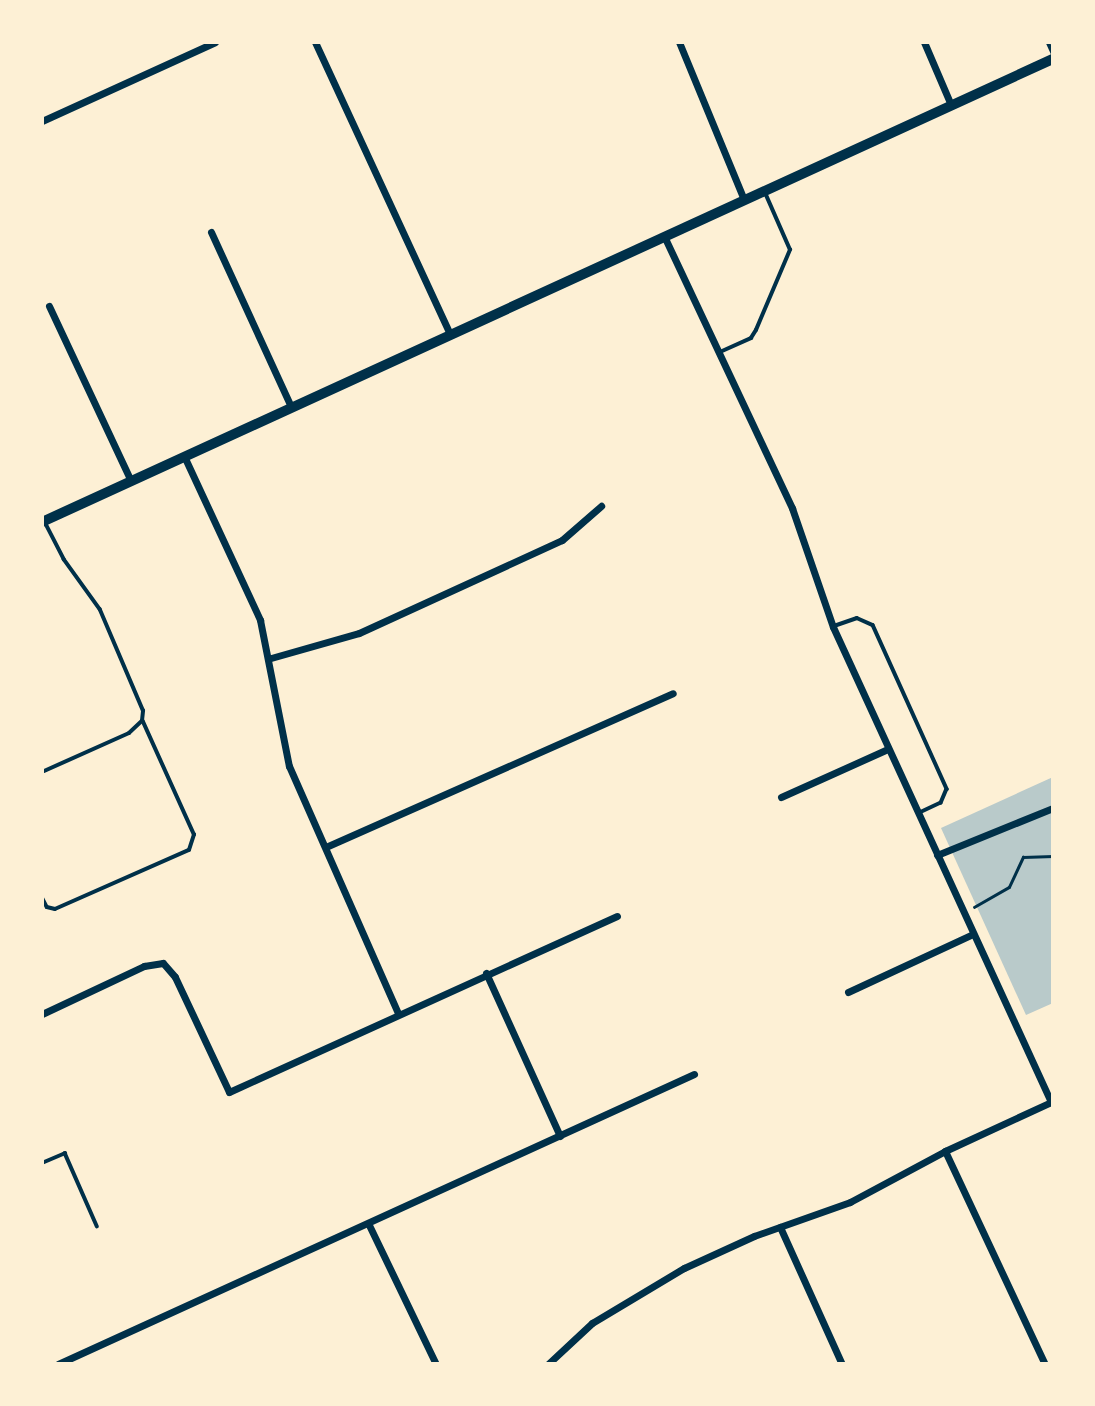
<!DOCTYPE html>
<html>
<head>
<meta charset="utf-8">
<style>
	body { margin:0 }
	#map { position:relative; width:1095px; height:1406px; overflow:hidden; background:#fdf0d5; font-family:"Fira Sans Condensed",sans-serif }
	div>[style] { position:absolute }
	.green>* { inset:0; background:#b9caca }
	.path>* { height:2.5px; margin:-1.25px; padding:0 1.25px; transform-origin:1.25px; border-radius:1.25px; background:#003049 }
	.service>* { height:3.5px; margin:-1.75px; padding:0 1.75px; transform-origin:1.75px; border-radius:1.75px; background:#003049 }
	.minor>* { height:7px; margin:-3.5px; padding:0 3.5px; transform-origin:3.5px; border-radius:3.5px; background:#003049 }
	.tertiary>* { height:10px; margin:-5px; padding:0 5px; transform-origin:5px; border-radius:5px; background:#003049 }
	span { translate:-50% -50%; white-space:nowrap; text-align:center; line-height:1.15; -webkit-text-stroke:7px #fdf0d5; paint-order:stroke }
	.frame { position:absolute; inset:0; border:44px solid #fdf0d5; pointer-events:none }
</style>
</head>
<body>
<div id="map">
	<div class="green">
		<i style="clip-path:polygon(1053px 777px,1053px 1003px,1026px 1015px,941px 828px)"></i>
	</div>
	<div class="path">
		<i style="left:974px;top:907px;width:40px;rotate:-29.7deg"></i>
		<i style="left:1009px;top:887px;width:33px;rotate:-65deg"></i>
		<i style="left:1023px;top:857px;width:30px;rotate:-2deg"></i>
	</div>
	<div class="service">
		<i style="left:1048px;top:42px;width:12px;rotate:66deg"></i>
		<i style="left:720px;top:352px;width:34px;rotate:-24deg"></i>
		<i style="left:751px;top:338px;width:9px;rotate:-58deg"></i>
		<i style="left:756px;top:330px;width:87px;rotate:-67deg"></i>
		<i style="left:790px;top:250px;width:62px;rotate:-113.7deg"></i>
		<i style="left:834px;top:626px;width:24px;rotate:-19deg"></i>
		<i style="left:857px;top:618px;width:17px;rotate:24deg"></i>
		<i style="left:873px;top:625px;width:180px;rotate:65.7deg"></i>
		<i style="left:947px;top:789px;width:15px;rotate:113deg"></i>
		<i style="left:941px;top:803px;width:23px;rotate:155deg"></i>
		<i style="left:42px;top:772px;width:95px;rotate:-24.1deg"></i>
		<i style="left:129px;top:733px;width:18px;rotate:-43deg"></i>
		<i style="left:142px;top:721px;width:10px;rotate:-84deg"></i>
		<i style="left:143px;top:711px;width:110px;rotate:-113.1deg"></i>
		<i style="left:100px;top:610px;width:62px;rotate:-125.8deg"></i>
		<i style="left:64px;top:560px;width:42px;rotate:-117.2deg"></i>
		<i style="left:42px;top:897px;width:11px;rotate:63deg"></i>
		<i style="left:47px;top:907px;width:8px;rotate:14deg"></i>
		<i style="left:55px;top:909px;width:146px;rotate:-23.8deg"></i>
		<i style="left:189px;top:850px;width:16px;rotate:-72deg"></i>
		<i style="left:194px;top:835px;width:124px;rotate:-114.3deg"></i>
		<i style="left:42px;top:1163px;width:25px;rotate:-23deg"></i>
		<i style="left:65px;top:1153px;width:80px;rotate:66.3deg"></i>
	</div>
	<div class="minor">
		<i style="left:315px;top:42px;width:322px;rotate:65.2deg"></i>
		<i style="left:679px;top:42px;width:171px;rotate:67.6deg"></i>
		<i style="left:924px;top:42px;width:69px;rotate:66.8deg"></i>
		<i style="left:42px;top:121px;width:190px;rotate:-24.5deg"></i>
		<i style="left:211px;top:232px;width:192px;rotate:65.4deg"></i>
		<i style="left:664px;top:236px;width:301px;rotate:64.8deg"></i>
		<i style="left:792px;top:508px;width:126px;rotate:71deg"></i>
		<i style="left:833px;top:627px;width:523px;rotate:65.35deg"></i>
		<i style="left:49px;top:306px;width:193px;rotate:64.9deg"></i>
		<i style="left:184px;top:456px;width:181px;rotate:65.1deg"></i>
		<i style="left:260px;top:620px;width:149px;rotate:78.8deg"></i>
		<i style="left:289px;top:766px;width:270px;rotate:66.2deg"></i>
		<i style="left:271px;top:658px;width:91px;rotate:-15.9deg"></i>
		<i style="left:359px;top:633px;width:223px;rotate:-24.6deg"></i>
		<i style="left:562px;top:540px;width:52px;rotate:-41.1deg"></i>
		<i style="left:781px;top:797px;width:117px;rotate:-24.2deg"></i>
		<i style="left:328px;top:846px;width:377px;rotate:-23.9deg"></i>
		<i style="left:937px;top:855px;width:125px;rotate:-22.1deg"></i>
		<i style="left:486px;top:973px;width:179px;rotate:65.6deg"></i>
		<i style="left:848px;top:992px;width:138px;rotate:-24.9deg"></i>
		<i style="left:42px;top:1014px;width:113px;rotate:-25.2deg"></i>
		<i style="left:144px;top:966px;width:19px;rotate:-9deg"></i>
		<i style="left:163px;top:963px;width:18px;rotate:49deg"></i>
		<i style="left:175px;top:977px;width:127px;rotate:64.8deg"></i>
		<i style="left:229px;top:1092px;width:426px;rotate:-24.4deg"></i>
		<i style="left:945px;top:1151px;width:235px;rotate:64.9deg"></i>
		<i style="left:369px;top:1225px;width:154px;rotate:64.3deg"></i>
		<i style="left:780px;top:1227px;width:150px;rotate:65.7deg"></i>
		<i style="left:58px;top:1364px;width:699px;rotate:-24.51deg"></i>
		<i style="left:548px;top:1364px;width:60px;rotate:-43deg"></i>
		<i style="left:592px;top:1323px;width:107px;rotate:-30.9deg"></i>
		<i style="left:684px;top:1268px;width:77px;rotate:-24.6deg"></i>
		<i style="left:754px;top:1236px;width:102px;rotate:-19.5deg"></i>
		<i style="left:850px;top:1202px;width:108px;rotate:-28.2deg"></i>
		<i style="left:945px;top:1151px;width:119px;rotate:-24.8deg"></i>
	</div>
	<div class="tertiary">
		<i style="left:42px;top:522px;width:1112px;rotate:-24.61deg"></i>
	</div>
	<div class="frame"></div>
</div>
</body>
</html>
